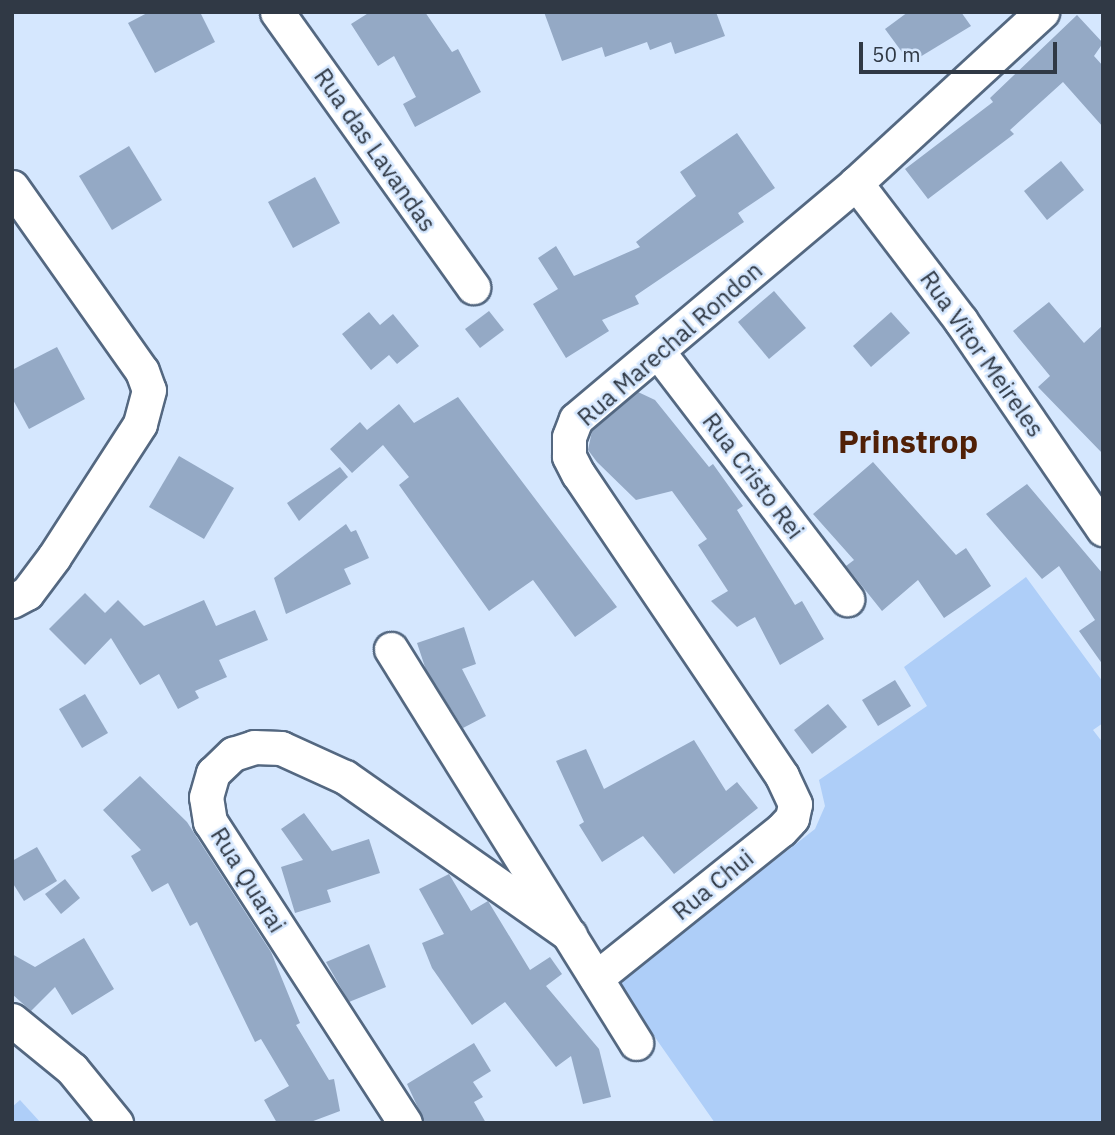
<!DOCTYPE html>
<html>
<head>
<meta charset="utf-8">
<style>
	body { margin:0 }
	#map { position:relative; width:1115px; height:1135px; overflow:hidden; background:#d5e7fe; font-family:"IBM Plex Sans",sans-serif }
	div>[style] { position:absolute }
	.green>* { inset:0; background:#aecef8 }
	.building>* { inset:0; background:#94a9c5 }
	.roads { filter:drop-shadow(2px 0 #546881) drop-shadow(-2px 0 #546881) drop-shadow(0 2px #546881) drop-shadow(0 -2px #546881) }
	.minor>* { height:33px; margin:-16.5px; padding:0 16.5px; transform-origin:16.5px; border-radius:16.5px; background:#fff }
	span { translate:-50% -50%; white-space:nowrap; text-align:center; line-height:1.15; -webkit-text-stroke:5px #d5e7fe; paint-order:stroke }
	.street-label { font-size:24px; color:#303945 }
	.district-label { font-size:32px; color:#502007; font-weight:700 }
	.frame { position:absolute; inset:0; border:14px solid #303945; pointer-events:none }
	.scale { position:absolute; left:859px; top:42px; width:198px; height:32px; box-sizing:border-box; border:4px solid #303945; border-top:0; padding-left:9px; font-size:21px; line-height:24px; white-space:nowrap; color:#303945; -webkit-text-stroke:5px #d5e7fe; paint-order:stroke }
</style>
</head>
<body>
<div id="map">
	<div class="green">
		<i style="clip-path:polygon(1026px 577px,1103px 682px,1103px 723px,1093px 730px,1103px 743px,1103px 1123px,715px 1123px,617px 983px,815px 829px,825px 806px,819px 780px,927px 706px,904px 667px)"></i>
		<i style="clip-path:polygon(20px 1100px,41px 1123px,12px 1123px,12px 1107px)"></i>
	</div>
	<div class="building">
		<i style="clip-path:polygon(149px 12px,200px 12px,215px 42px,155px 73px,128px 23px)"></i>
		<i style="clip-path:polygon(370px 12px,425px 12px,452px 52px,458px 49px,481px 92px,415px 127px,403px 104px,416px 97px,394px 56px,378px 66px,351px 24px)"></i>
		<i style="clip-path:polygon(544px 12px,716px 12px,725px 36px,675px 54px,671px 42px,650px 50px,647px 42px,605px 57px,602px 47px,562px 61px)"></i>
		<i style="clip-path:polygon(908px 12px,961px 12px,971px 26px,910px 63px,885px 29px)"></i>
		<i style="clip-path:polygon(1077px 15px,1103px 43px,1094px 56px,1103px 66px,1103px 127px,1063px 82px,1010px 130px,1014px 134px,928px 199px,905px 169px,993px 102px,990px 98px)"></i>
		<i style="clip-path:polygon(737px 133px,775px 188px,738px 213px,744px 222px,635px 296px,639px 304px,602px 320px,609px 331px,566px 358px,533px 304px,558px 289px,538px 258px,556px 246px,574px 276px,640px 247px,636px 242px,696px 196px,680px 172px)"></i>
		<i style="clip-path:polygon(129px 146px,162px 200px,112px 230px,79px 176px)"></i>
		<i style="clip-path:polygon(1061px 161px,1084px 190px,1047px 220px,1024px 191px)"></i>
		<i style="clip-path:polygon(315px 177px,340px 223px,293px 248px,268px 202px)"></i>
		<i style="clip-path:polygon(774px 291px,806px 328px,769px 359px,738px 322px)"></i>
		<i style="clip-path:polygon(1049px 302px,1084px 343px,1103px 325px,1103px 454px,1038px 387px,1050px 376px,1013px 331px)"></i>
		<i style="clip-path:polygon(489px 311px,504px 330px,480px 348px,465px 329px)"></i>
		<i style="clip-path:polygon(369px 312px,380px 325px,393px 314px,419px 346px,397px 364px,389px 355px,371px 370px,342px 334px)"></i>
		<i style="clip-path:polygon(891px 312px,910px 333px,871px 367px,853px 346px)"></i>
		<i style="clip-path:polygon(57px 347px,85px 399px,29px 429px,12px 398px,12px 370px)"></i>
		<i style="clip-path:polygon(638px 392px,655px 400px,709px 467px,713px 464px,743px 506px,737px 510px,795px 605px,802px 601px,824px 639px,780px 665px,755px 617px,737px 627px,711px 601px,728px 591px,698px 545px,707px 539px,672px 491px,636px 500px,597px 462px,588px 450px,592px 431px)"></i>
		<i style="clip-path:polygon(458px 397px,617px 607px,575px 637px,533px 580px,489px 611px,399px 485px,409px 477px,383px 445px,352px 473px,330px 449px,360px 422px,367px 430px,399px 404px,414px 423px)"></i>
		<i style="clip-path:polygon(179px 456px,234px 488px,204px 539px,149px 507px)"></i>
		<i style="clip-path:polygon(873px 462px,956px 555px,966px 548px,991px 586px,944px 618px,918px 580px,882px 611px,846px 566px,854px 560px,813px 514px)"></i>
		<i style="clip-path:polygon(340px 467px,348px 477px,299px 521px,287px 503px)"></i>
		<i style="clip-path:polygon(1027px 484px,1103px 574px,1103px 665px,1079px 631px,1095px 620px,1059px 566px,1042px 579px,986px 514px)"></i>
		<i style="clip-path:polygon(346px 524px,351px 532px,356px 530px,369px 558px,344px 569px,351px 584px,286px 614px,274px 578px)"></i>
		<i style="clip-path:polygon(85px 593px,105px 613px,118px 600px,144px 626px,204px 600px,216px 626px,255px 610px,268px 640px,219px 660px,227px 677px,195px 691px,199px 698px,178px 709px,159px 674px,140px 685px,111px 638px,85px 665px,49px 629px)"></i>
		<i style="clip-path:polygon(464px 627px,476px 664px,462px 669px,486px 716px,463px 728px,426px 670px,417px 643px)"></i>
		<i style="clip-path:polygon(895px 680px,911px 706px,878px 726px,862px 700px)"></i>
		<i style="clip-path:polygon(85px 694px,108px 733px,82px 748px,59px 709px)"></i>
		<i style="clip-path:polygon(828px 704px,847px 727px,812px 754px,794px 730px)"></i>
		<i style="clip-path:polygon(694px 740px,726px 791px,737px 782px,758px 808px,674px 874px,643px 836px,602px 862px,579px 825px,584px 822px,556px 761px,586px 749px,604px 789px)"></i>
		<i style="clip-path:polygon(140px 776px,187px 822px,271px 952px,300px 1023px,296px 1025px,329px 1080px,334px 1079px,340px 1111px,308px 1123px,277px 1123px,264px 1100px,289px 1086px,261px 1039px,255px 1042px,197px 922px,190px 926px,168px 883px,152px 892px,131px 856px,141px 850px,103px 810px)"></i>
		<i style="clip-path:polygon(304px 813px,332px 851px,369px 839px,380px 873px,327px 890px,331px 902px,295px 913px,281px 867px,303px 860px,281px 829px)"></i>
		<i style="clip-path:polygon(37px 847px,57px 881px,24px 901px,12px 882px,12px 861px)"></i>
		<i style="clip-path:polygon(449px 874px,471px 911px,488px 901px,530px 970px,550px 957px,562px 974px,546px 986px,599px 1049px,611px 1097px,583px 1104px,571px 1056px,556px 1067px,505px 1002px,472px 1025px,432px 968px,422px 943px,444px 934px,419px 889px)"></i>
		<i style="clip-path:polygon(65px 879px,80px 898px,61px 914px,45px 894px)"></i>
		<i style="clip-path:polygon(84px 938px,114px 989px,72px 1015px,55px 987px,31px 1011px,12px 994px,12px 954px,35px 967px)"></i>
		<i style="clip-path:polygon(369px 944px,386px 987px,349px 1002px,326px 962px)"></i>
		<i style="clip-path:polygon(474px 1043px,491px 1071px,473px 1082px,483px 1097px,474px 1102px,486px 1123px,425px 1123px,407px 1084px)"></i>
	</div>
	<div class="roads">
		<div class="minor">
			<i style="left:277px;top:12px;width:338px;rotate:54.5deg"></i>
			<i style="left:856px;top:183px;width:173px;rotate:52.7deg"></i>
			<i style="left:961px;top:321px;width:252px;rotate:55.7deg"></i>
			<i style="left:12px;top:187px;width:225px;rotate:54.8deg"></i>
			<i style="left:142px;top:371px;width:20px;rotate:70deg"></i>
			<i style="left:149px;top:390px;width:35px;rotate:105deg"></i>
			<i style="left:140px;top:424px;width:158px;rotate:122.9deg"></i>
			<i style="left:54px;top:557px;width:45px;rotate:126.9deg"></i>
			<i style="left:27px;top:593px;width:17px;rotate:152deg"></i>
			<i style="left:659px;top:353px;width:310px;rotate:52.6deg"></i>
			<i style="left:391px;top:649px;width:464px;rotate:58.1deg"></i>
			<i style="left:596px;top:978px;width:237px;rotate:-38.7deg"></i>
			<i style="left:781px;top:830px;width:16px;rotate:-47deg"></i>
			<i style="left:792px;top:818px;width:14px;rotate:-78deg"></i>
			<i style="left:795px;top:804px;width:31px;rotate:-115deg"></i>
			<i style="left:782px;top:776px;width:364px;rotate:-124deg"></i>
			<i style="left:578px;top:474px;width:20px;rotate:-117deg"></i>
			<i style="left:569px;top:456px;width:19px;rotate:-90deg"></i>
			<i style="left:569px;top:437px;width:19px;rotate:-69deg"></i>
			<i style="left:576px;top:419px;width:366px;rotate:-40.1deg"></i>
			<i style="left:856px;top:183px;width:253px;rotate:-42.6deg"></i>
			<i style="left:12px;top:1020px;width:77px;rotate:39.2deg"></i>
			<i style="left:72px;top:1069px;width:70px;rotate:50.8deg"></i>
			<i style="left:405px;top:1123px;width:359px;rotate:-122.9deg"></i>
			<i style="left:210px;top:822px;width:25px;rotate:-99deg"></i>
			<i style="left:206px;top:797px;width:25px;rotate:-74deg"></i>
			<i style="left:213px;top:773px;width:28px;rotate:-44deg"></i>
			<i style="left:233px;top:754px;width:22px;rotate:-18deg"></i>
			<i style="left:254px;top:747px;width:27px;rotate:2deg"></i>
			<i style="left:281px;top:748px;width:70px;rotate:24.4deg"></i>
			<i style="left:345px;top:777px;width:275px;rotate:35.1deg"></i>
		</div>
	</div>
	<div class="street-label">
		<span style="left:375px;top:150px;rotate:55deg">Rua das Lavandas</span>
		<span style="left:670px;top:344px;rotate:-41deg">Rua Marechal Rondon</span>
		<span style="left:982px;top:354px;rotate:55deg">Rua Vitor Meireles</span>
		<span style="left:753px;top:476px;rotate:53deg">Rua Cristo Rei</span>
		<span style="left:248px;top:880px;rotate:58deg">Rua Quarai</span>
		<span style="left:713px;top:885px;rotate:-39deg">Rua Chui</span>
	</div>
	<div class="district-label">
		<span style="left:908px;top:441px">Prinstrop</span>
	</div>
	<div class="frame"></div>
	<div class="scale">50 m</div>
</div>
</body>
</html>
